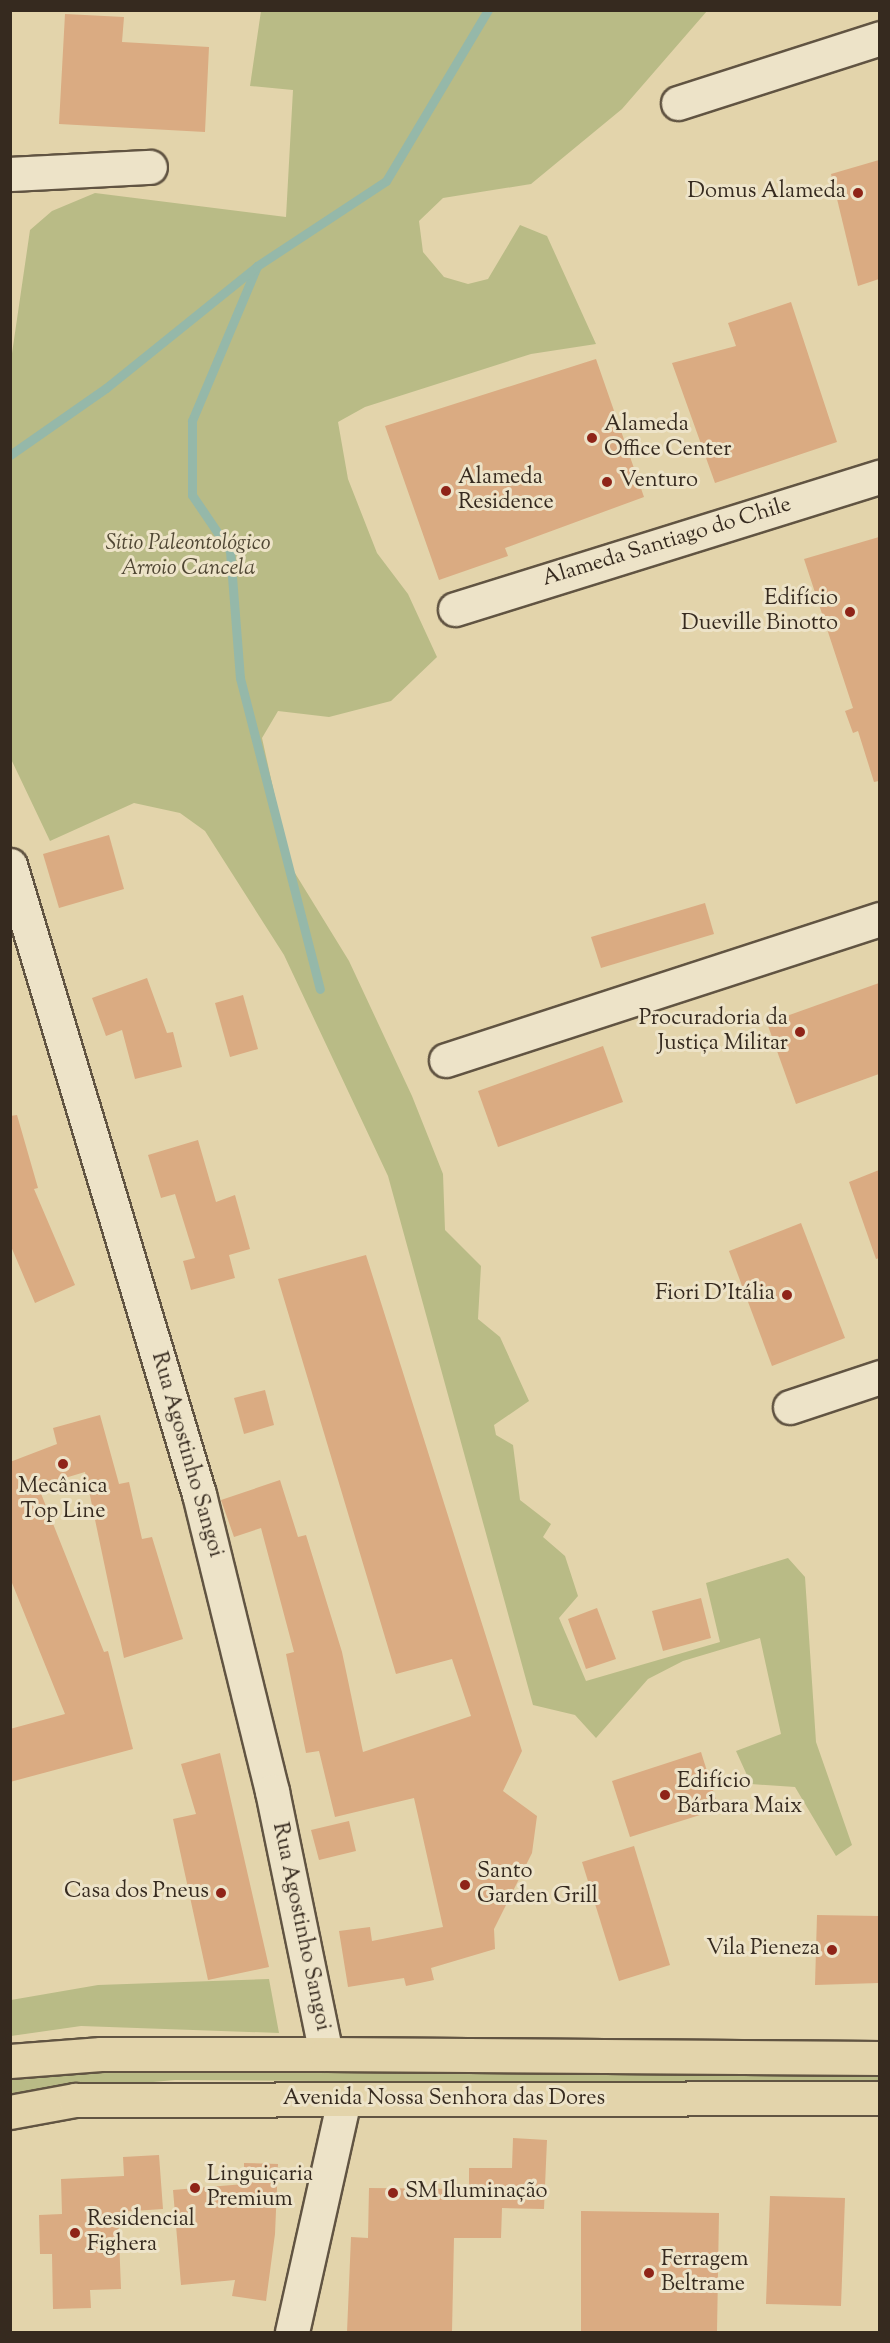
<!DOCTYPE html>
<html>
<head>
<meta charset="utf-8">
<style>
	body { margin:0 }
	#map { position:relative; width:890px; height:2343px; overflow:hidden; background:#e3d4ab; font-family:"Sorts Mill Goudy",serif }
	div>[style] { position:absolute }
	.green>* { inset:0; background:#b9bb86 }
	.stream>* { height:9px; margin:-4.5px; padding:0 4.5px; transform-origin:4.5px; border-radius:4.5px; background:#95b8a9 }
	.building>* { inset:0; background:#daab82 }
	.roads { filter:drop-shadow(2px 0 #615442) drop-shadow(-2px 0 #615442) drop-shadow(0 2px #615442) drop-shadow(0 -2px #615442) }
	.street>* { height:33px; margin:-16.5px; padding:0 16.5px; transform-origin:16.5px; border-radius:16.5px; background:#ede3c8 }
	.secondary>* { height:33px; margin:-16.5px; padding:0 16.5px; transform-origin:16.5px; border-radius:16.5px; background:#ede3c8 }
	.primary>* { height:33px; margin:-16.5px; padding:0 16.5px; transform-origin:16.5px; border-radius:16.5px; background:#e3d4ab }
	.dots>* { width:16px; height:16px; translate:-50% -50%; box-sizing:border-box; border:3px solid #ede3c8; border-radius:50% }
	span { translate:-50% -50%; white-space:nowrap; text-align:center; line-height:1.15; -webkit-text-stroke:6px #ede3c8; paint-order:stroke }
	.poi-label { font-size:22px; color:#362a1f }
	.right { translate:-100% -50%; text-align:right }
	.left { translate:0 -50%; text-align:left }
	.street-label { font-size:22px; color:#362a1f }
	.park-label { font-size:22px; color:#504734; font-style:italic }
	.frame { position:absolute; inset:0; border:12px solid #362a1f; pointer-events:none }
</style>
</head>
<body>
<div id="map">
	<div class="green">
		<i style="clip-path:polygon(261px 11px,707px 11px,622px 109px,531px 184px,443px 198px,419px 221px,423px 252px,444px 277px,468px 284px,488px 279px,520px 225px,547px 236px,596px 344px,531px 354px,365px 407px,338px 422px,348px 479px,377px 553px,408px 594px,437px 657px,391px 701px,329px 717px,278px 711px,262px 738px,290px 865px,349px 961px,412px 1096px,443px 1174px,445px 1230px,481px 1266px,478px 1319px,500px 1337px,529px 1401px,494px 1425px,496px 1435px,513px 1445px,520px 1500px,551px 1524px,543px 1537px,565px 1556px,578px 1596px,559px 1618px,586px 1681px,720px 1642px,706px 1583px,788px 1558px,805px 1577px,816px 1742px,852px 1845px,836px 1856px,795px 1787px,751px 1784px,736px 1751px,781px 1734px,760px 1638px,683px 1661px,648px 1679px,596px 1738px,575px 1715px,533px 1705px,388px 1176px,284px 955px,205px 831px,180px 813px,134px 803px,50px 841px,11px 759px,10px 367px,30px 230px,52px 211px,95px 193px,286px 217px,293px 90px,250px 86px)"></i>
		<i style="clip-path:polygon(269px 1979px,279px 2033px,81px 2026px,11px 2036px,11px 2000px,98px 1985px)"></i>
		<i style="clip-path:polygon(174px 2067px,879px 2074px,880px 2085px,175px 2080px,11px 2095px,10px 2078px)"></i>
	</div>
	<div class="stream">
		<i style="left:257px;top:266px;width:168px;rotate:112.8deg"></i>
		<i style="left:192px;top:421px;width:74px;rotate:90deg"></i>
		<i style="left:192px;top:495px;width:68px;rotate:55.8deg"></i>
		<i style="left:230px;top:551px;width:127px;rotate:85.5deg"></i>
		<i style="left:240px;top:678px;width:321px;rotate:75.6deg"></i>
		<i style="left:10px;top:455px;width:117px;rotate:-34.9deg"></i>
		<i style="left:106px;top:388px;width:194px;rotate:-38.9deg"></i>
		<i style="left:257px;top:266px;width:154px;rotate:-33.4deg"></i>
		<i style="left:386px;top:181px;width:199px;rotate:-59.2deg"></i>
	</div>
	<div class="building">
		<i style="clip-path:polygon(65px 14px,124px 17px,122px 42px,209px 47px,205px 132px,59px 124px)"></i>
		<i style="clip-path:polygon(879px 160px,879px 279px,858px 286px,831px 174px)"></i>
		<i style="clip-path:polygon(791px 302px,837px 442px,715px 483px,672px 363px,736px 346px,728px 323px)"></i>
		<i style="clip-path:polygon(596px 359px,644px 497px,505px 548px,508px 556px,439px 580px,385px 426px)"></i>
		<i style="clip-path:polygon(879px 537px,879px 781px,874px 782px,858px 731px,853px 733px,845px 711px,853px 708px,804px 559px)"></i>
		<i style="clip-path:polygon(109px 835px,124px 889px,59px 908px,43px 854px)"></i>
		<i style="clip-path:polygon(705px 903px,714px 934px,601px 968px,591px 937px)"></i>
		<i style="clip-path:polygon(147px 978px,167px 1033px,173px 1032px,182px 1067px,135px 1079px,122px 1030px,106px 1036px,92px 998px)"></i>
		<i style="clip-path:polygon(879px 983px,879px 1074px,796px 1104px,767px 1023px)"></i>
		<i style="clip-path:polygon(243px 995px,258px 1049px,230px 1057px,215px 1003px)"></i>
		<i style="clip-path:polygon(603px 1046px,623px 1102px,498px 1147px,478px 1091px)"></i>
		<i style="clip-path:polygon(17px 1115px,38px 1188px,34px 1189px,75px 1285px,35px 1303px,10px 1244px,10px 1116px)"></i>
		<i style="clip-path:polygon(198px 1140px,216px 1202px,235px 1195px,250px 1249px,229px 1255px,235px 1278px,191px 1290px,183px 1261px,195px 1258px,175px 1194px,161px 1198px,148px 1155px)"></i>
		<i style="clip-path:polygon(879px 1170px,879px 1258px,876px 1259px,849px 1182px)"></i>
		<i style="clip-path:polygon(801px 1223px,845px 1338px,772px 1366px,729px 1251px)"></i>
		<i style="clip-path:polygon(366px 1255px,522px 1751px,503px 1791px,537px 1816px,532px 1853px,494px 1929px,495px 1949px,431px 1968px,434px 1980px,406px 1986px,404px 1978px,348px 1987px,339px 1931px,370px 1927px,372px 1941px,443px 1927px,414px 1798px,335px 1817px,319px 1751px,306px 1753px,286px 1654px,294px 1652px,261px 1528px,234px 1537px,221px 1500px,280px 1480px,298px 1537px,306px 1535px,342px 1652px,363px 1752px,471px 1716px,452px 1659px,396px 1674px,278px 1279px)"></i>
		<i style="clip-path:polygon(265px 1390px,274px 1425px,244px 1434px,234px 1398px)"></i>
		<i style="clip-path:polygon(100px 1415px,119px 1484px,129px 1482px,142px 1539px,152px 1537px,183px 1639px,124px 1658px,85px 1472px,38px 1486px,104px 1652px,108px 1651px,133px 1749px,10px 1782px,10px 1729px,65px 1714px,10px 1578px,10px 1462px,57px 1444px,53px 1428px)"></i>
		<i style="clip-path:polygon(701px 1598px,711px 1638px,663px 1651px,652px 1611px)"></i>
		<i style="clip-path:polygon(597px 1608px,616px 1659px,586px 1669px,568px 1619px)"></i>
		<i style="clip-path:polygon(701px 1752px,719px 1809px,630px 1837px,612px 1781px)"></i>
		<i style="clip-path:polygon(220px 1753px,269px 1967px,208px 1980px,173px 1819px,196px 1814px,181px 1764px)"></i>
		<i style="clip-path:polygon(349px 1821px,356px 1851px,319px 1860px,311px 1830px)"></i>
		<i style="clip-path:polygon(634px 1846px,670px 1965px,619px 1981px,582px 1862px)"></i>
		<i style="clip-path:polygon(817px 1915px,879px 1916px,879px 1983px,815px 1985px)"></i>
		<i style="clip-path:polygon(513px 2138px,547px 2140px,544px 2209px,502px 2208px,501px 2238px,454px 2238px,452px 2332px,347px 2332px,351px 2237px,368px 2238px,369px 2188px,469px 2189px,469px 2168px,512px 2168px)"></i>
		<i style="clip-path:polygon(159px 2155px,163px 2209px,118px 2212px,121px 2289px,90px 2290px,91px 2308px,53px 2309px,52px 2254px,40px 2254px,39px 2215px,62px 2214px,61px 2179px,124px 2176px,123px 2157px)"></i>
		<i style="clip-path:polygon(244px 2163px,278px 2164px,275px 2234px,266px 2301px,232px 2296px,235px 2280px,181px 2285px,173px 2190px,244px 2184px)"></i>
		<i style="clip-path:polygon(770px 2196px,845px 2198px,841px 2306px,766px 2304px)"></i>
		<i style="clip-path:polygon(581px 2211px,719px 2213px,717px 2332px,581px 2332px)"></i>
	</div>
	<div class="roads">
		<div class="street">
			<i style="left:678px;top:103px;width:212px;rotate:-17.8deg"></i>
			<i style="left:10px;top:174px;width:140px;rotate:-2.9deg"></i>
			<i style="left:455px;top:609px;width:445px;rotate:-17.3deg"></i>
			<i style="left:446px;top:1060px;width:456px;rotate:-18deg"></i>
			<i style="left:790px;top:1407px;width:95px;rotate:-18.4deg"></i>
			<i style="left:292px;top:2332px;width:238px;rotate:-77.4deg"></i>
		</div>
		<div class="secondary">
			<i style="left:10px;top:865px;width:657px;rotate:73.28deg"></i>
			<i style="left:199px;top:1494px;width:306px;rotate:76.2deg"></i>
			<i style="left:272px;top:1791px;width:268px;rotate:78.4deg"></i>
		</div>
		<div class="primary">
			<i style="left:10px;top:2061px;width:91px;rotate:-4.4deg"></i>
			<i style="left:101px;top:2054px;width:225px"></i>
			<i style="left:326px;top:2054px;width:554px;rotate:0.41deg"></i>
			<i style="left:10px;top:2112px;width:66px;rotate:-10.5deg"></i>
			<i style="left:75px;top:2100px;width:805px;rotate:-0.14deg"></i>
		</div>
	</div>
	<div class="dots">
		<i style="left:858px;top:193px;background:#8f2418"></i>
		<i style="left:592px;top:438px;background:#8f2418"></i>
		<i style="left:607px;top:482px;background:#8f2418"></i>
		<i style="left:446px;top:491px;background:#8f2418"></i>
		<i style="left:850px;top:612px;background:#8f2418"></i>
		<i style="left:800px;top:1032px;background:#8f2418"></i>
		<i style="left:787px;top:1295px;background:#8f2418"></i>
		<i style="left:63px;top:1464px;background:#8f2418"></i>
		<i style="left:665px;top:1795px;background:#8f2418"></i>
		<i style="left:465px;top:1885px;background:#8f2418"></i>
		<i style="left:221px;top:1893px;background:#8f2418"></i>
		<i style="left:832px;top:1950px;background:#8f2418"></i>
		<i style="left:195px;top:2188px;background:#8f2418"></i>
		<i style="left:393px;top:2193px;background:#8f2418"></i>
		<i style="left:75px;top:2233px;background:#8f2418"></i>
		<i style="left:649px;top:2273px;background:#8f2418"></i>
	</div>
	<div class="poi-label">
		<span class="right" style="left:846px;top:193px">Domus Alameda</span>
		<span class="left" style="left:604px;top:438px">Alameda<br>Office Center</span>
		<span class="left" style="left:458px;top:491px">Alameda<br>Residence</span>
		<span class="left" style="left:619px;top:482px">Venturo</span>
		<span class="right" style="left:838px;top:612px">Edifício<br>Dueville Binotto</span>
		<span class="right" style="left:788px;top:1032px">Procuradoria da<br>Justiça Militar</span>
		<span class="right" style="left:775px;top:1295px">Fiori D'Itália</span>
		<span style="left:63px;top:1500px">Mecânica<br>Top Line</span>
		<span class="left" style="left:677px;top:1795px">Edifício<br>Bárbara Maix</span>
		<span class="left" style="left:477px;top:1885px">Santo<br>Garden Grill</span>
		<span class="right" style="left:209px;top:1893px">Casa dos Pneus</span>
		<span class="right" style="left:820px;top:1950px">Vila Pieneza</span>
		<span class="left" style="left:207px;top:2188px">Linguiçaria<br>Premium</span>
		<span class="left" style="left:405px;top:2193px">SM Iluminação</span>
		<span class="left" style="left:87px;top:2233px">Residencial<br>Fighera</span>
		<span class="left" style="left:661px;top:2273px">Ferragem<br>Beltrame</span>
	</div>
	<div class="street-label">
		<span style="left:667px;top:543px;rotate:-17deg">Alameda Santiago do Chile</span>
		<span style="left:186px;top:1455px;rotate:74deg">Rua Agostinho Sangoi</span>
		<span style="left:300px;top:1927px;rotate:78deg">Rua Agostinho Sangoi</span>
		<span style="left:444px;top:2100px">Avenida Nossa Senhora das Dores</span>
	</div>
	<div class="park-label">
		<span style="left:188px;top:557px">Sítio Paleontológico<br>Arroio Cancela</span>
	</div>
	<div class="frame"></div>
</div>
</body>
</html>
